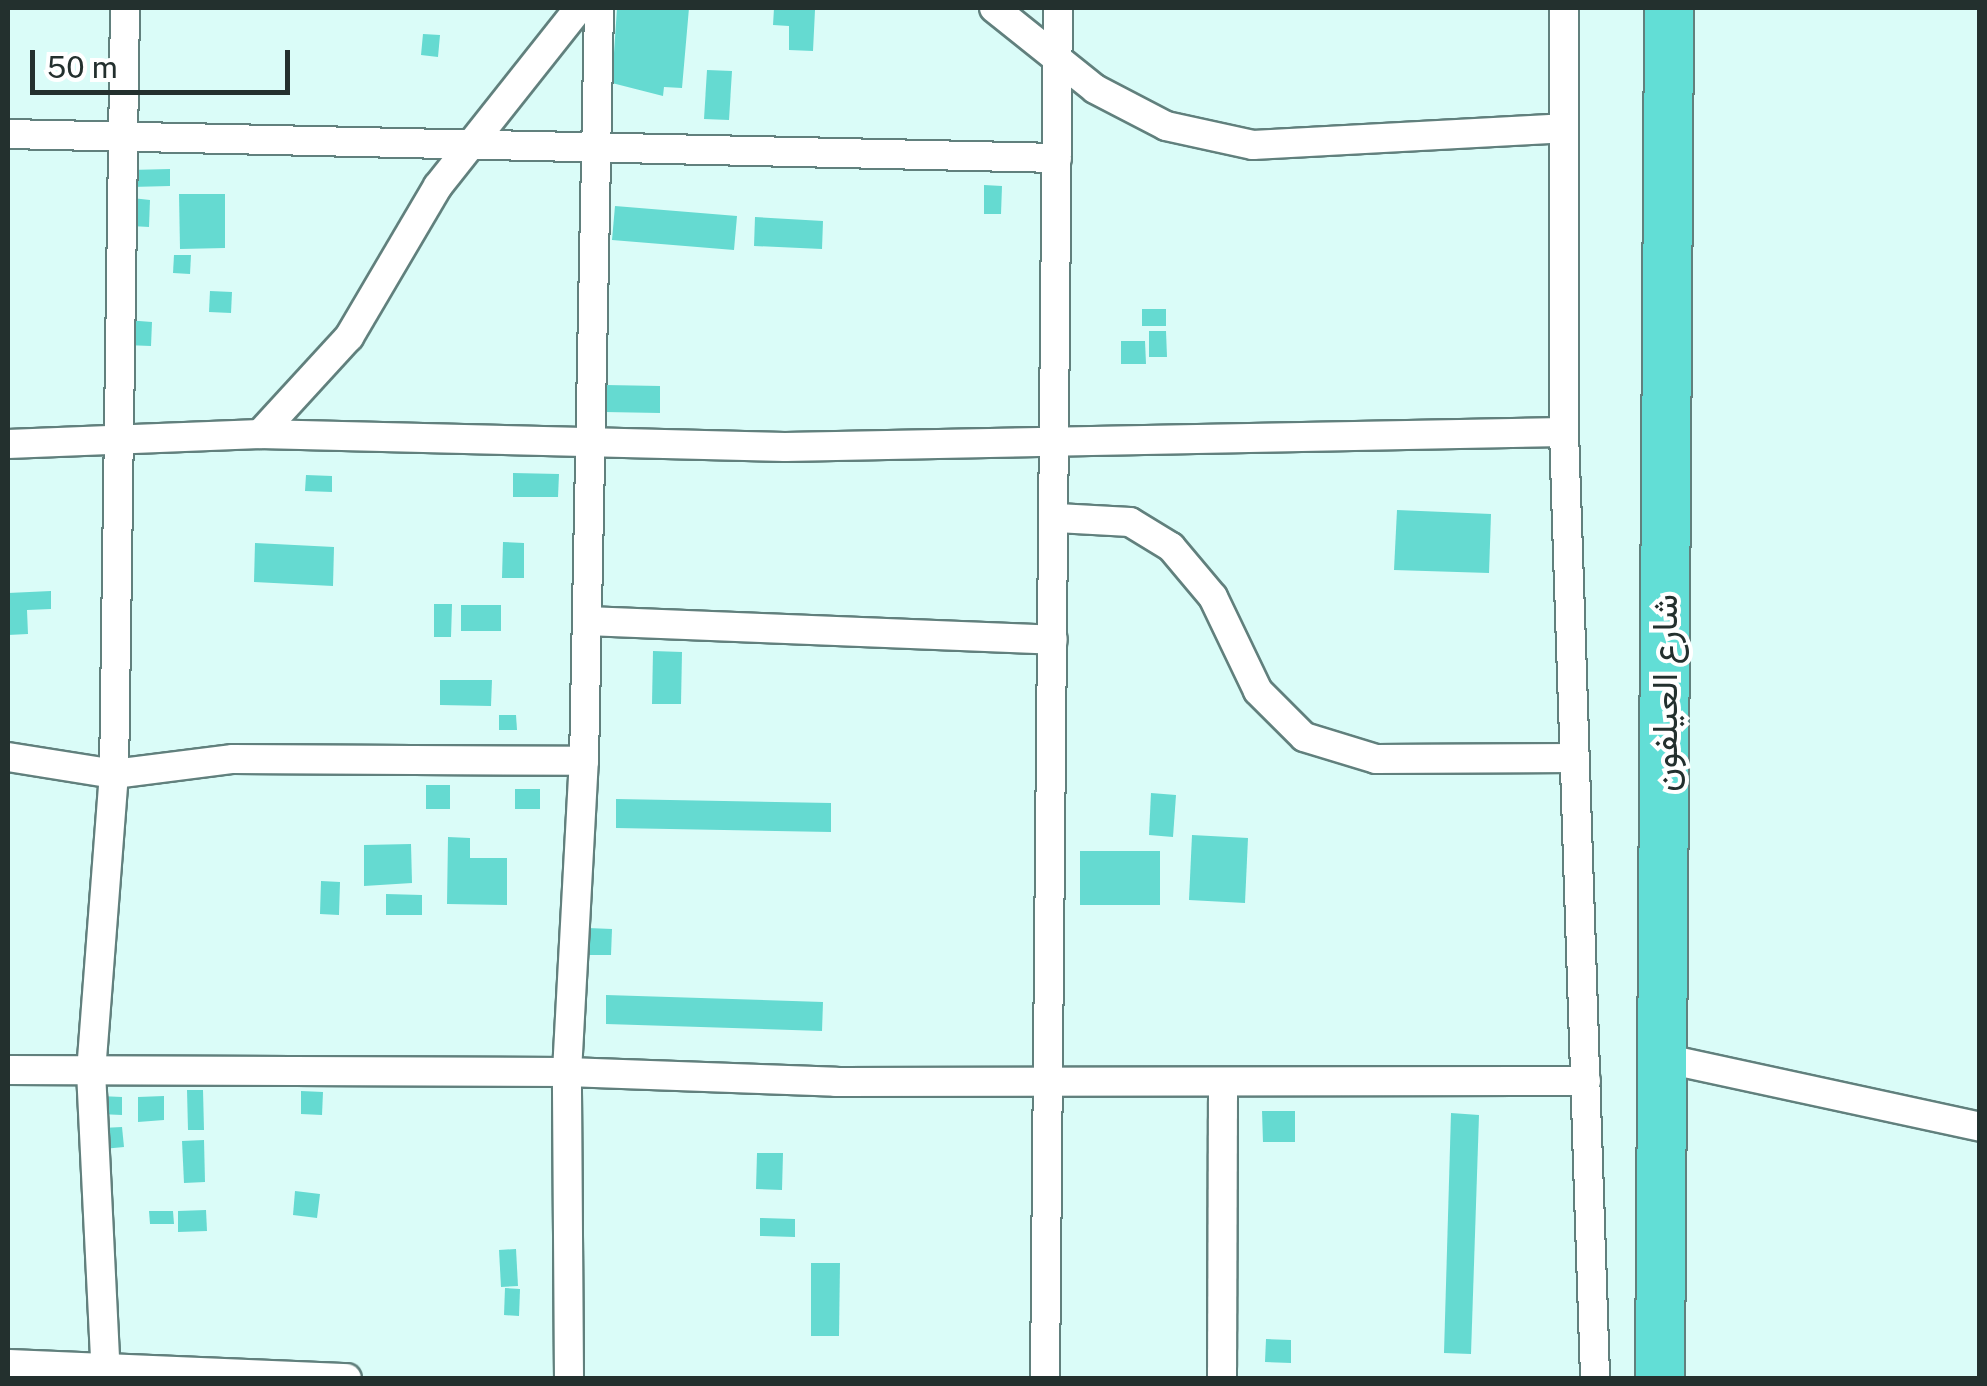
<!DOCTYPE html>
<html>
<head>
<meta charset="utf-8">
<style>
	body { margin:0 }
	#map { position:relative; width:1987px; height:1386px; overflow:hidden; background:#dafcf8; font-family:"Public Sans",Vazirmatn,sans-serif }
	div>[style] { position:absolute }
	.building>* { inset:0; background:#65dad1 }
	.roads { filter:drop-shadow(2px 0 #61807d) drop-shadow(-2px 0 #61807d) drop-shadow(0 2px #61807d) drop-shadow(0 -2px #61807d) }
	.minor>* { height:28px; margin:-14px; padding:0 14px; transform-origin:14px; border-radius:14px; background:#fff }
	.trunk>* { height:48px; margin:-24px; padding:0 24px; transform-origin:24px; border-radius:24px; background:#62ded6 }
	span { translate:-50% -50%; white-space:nowrap; text-align:center; line-height:1.15; -webkit-text-stroke:8px #fff; paint-order:stroke }
	.street-label { font-size:35px; color:#23302e }
	.frame { position:absolute; inset:0; border:10px solid #23302e; pointer-events:none }
	.scale { position:absolute; left:30px; top:50px; width:260px; height:45px; box-sizing:border-box; border:5px solid #23302e; border-top:0; padding-left:12px; font-size:30px; line-height:35px; white-space:nowrap; color:#23302e; -webkit-text-stroke:8px #fff; paint-order:stroke }
</style>
</head>
<body>
<div id="map">
	<div class="building">
		<i style="clip-path:polygon(617px 8px,689px 8px,682px 88px,664px 87px,663px 96px,612px 83px)"></i>
		<i style="clip-path:polygon(774px 8px,815px 10px,813px 51px,789px 50px,789px 26px,773px 25px)"></i>
		<i style="clip-path:polygon(423px 34px,440px 35px,438px 57px,421px 55px)"></i>
		<i style="clip-path:polygon(707px 70px,732px 71px,729px 120px,704px 119px)"></i>
		<i style="clip-path:polygon(170px 169px,170px 186px,131px 187px,130px 170px)"></i>
		<i style="clip-path:polygon(984px 185px,1002px 186px,1001px 214px,984px 214px)"></i>
		<i style="clip-path:polygon(179px 194px,225px 194px,225px 248px,180px 249px)"></i>
		<i style="clip-path:polygon(132px 198px,150px 200px,149px 227px,131px 226px)"></i>
		<i style="clip-path:polygon(615px 206px,737px 216px,734px 250px,612px 240px)"></i>
		<i style="clip-path:polygon(755px 217px,823px 221px,822px 249px,754px 246px)"></i>
		<i style="clip-path:polygon(174px 255px,191px 255px,190px 274px,173px 273px)"></i>
		<i style="clip-path:polygon(210px 291px,232px 292px,231px 313px,209px 312px)"></i>
		<i style="clip-path:polygon(1142px 309px,1166px 309px,1166px 326px,1142px 326px)"></i>
		<i style="clip-path:polygon(126px 320px,152px 322px,151px 346px,125px 345px)"></i>
		<i style="clip-path:polygon(1149px 331px,1166px 331px,1167px 357px,1149px 357px)"></i>
		<i style="clip-path:polygon(1121px 341px,1145px 341px,1146px 364px,1121px 364px)"></i>
		<i style="clip-path:polygon(606px 385px,660px 386px,660px 413px,605px 412px)"></i>
		<i style="clip-path:polygon(513px 473px,559px 474px,558px 497px,513px 497px)"></i>
		<i style="clip-path:polygon(306px 475px,332px 476px,332px 492px,305px 491px)"></i>
		<i style="clip-path:polygon(1397px 510px,1491px 514px,1489px 573px,1394px 570px)"></i>
		<i style="clip-path:polygon(503px 542px,524px 543px,524px 578px,502px 578px)"></i>
		<i style="clip-path:polygon(255px 543px,334px 547px,333px 586px,254px 582px)"></i>
		<i style="clip-path:polygon(51px 591px,51px 609px,27px 610px,28px 634px,8px 635px,8px 593px)"></i>
		<i style="clip-path:polygon(434px 604px,452px 604px,451px 637px,434px 637px)"></i>
		<i style="clip-path:polygon(461px 605px,501px 605px,501px 631px,461px 631px)"></i>
		<i style="clip-path:polygon(653px 651px,682px 652px,681px 704px,652px 704px)"></i>
		<i style="clip-path:polygon(440px 680px,492px 680px,491px 706px,440px 705px)"></i>
		<i style="clip-path:polygon(499px 715px,516px 715px,517px 730px,499px 730px)"></i>
		<i style="clip-path:polygon(426px 785px,450px 785px,450px 809px,426px 809px)"></i>
		<i style="clip-path:polygon(515px 789px,540px 789px,540px 809px,515px 809px)"></i>
		<i style="clip-path:polygon(1151px 793px,1176px 795px,1173px 837px,1149px 835px)"></i>
		<i style="clip-path:polygon(616px 799px,831px 803px,831px 832px,616px 828px)"></i>
		<i style="clip-path:polygon(1192px 835px,1248px 838px,1245px 903px,1189px 900px)"></i>
		<i style="clip-path:polygon(448px 837px,470px 838px,470px 858px,507px 858px,507px 905px,447px 904px)"></i>
		<i style="clip-path:polygon(411px 844px,412px 883px,364px 886px,364px 845px)"></i>
		<i style="clip-path:polygon(1080px 851px,1160px 851px,1160px 905px,1080px 905px)"></i>
		<i style="clip-path:polygon(321px 881px,340px 882px,339px 915px,320px 914px)"></i>
		<i style="clip-path:polygon(386px 894px,422px 895px,422px 915px,386px 915px)"></i>
		<i style="clip-path:polygon(588px 928px,612px 929px,611px 955px,587px 955px)"></i>
		<i style="clip-path:polygon(606px 995px,823px 1002px,822px 1031px,606px 1024px)"></i>
		<i style="clip-path:polygon(187px 1090px,203px 1090px,204px 1130px,188px 1130px)"></i>
		<i style="clip-path:polygon(301px 1091px,323px 1092px,322px 1115px,301px 1114px)"></i>
		<i style="clip-path:polygon(100px 1096px,122px 1097px,122px 1115px,99px 1114px)"></i>
		<i style="clip-path:polygon(164px 1096px,164px 1120px,138px 1122px,138px 1097px)"></i>
		<i style="clip-path:polygon(1262px 1111px,1295px 1111px,1295px 1142px,1263px 1142px)"></i>
		<i style="clip-path:polygon(1451px 1113px,1479px 1115px,1471px 1354px,1444px 1353px)"></i>
		<i style="clip-path:polygon(122px 1127px,124px 1147px,103px 1149px,102px 1128px)"></i>
		<i style="clip-path:polygon(204px 1140px,205px 1182px,184px 1183px,182px 1141px)"></i>
		<i style="clip-path:polygon(757px 1153px,783px 1153px,782px 1190px,756px 1189px)"></i>
		<i style="clip-path:polygon(295px 1191px,320px 1194px,317px 1218px,293px 1215px)"></i>
		<i style="clip-path:polygon(206px 1210px,207px 1231px,178px 1232px,178px 1211px)"></i>
		<i style="clip-path:polygon(149px 1211px,173px 1211px,174px 1224px,150px 1224px)"></i>
		<i style="clip-path:polygon(760px 1218px,795px 1219px,795px 1237px,760px 1236px)"></i>
		<i style="clip-path:polygon(516px 1249px,518px 1286px,501px 1287px,499px 1250px)"></i>
		<i style="clip-path:polygon(811px 1263px,840px 1263px,839px 1336px,811px 1336px)"></i>
		<i style="clip-path:polygon(505px 1288px,520px 1289px,519px 1316px,504px 1315px)"></i>
		<i style="clip-path:polygon(1266px 1339px,1291px 1340px,1291px 1363px,1265px 1362px)"></i>
	</div>
	<div class="roads">
		<div class="minor">
			<i style="left:994px;top:8px;width:129px;rotate:38.7deg"></i>
			<i style="left:1095px;top:89px;width:80px;rotate:27.5deg"></i>
			<i style="left:1166px;top:126px;width:89px;rotate:12.3deg"></i>
			<i style="left:1253px;top:145px;width:311px;rotate:-3.1deg"></i>
			<i style="left:1564px;top:8px;width:424px;rotate:90deg"></i>
			<i style="left:1564px;top:432px;width:947px;rotate:88.12deg"></i>
			<i style="left:8px;top:134px;width:1049px;rotate:1.31deg"></i>
			<i style="left:260px;top:434px;width:132px;rotate:-47.5deg"></i>
			<i style="left:349px;top:337px;width:175px;rotate:-59.5deg"></i>
			<i style="left:438px;top:186px;width:227px;rotate:-51.6deg"></i>
			<i style="left:8px;top:444px;width:252px;rotate:-2.3deg"></i>
			<i style="left:260px;top:434px;width:525px;rotate:1.42deg"></i>
			<i style="left:785px;top:447px;width:779px;rotate:-1.1deg"></i>
			<i style="left:1057px;top:518px;width:73px;rotate:3.1deg"></i>
			<i style="left:1130px;top:522px;width:48px;rotate:31.4deg"></i>
			<i style="left:1171px;top:547px;width:65px;rotate:50deg"></i>
			<i style="left:1213px;top:597px;width:104px;rotate:64.4deg"></i>
			<i style="left:1258px;top:691px;width:65px;rotate:45deg"></i>
			<i style="left:1304px;top:737px;width:75px;rotate:17deg"></i>
			<i style="left:1376px;top:759px;width:199px;rotate:-0.3deg"></i>
			<i style="left:588px;top:621px;width:465px;rotate:2.3deg"></i>
			<i style="left:8px;top:757px;width:107px;rotate:9.1deg"></i>
			<i style="left:114px;top:774px;width:120px;rotate:-7.2deg"></i>
			<i style="left:233px;top:759px;width:351px;rotate:0.3deg"></i>
			<i style="left:1662px;top:1058px;width:325px;rotate:12.2deg"></i>
			<i style="left:8px;top:1070px;width:559px;rotate:0.2deg"></i>
			<i style="left:567px;top:1072px;width:269px;rotate:2.1deg"></i>
			<i style="left:836px;top:1082px;width:750px;rotate:-0.08deg"></i>
			<i style="left:8px;top:1364px;width:339px;rotate:2.4deg"></i>
			<i style="left:106px;top:1378px;width:306px;rotate:-92.8deg"></i>
			<i style="left:91px;top:1072px;width:299px;rotate:-85.6deg"></i>
			<i style="left:114px;top:774px;width:766px;rotate:-89.18deg"></i>
			<i style="left:569px;top:1378px;width:306px;rotate:-90.4deg"></i>
			<i style="left:567px;top:1072px;width:311px;rotate:-86.9deg"></i>
			<i style="left:584px;top:761px;width:753px;rotate:-88.86deg"></i>
			<i style="left:1045px;top:1378px;width:1370px;rotate:-89.46deg"></i>
			<i style="left:1222px;top:1378px;width:296px;rotate:-89.8deg"></i>
		</div>
		<div class="trunk">
			<i style="left:1660px;top:1378px;width:1370px;rotate:-89.62deg"></i>
		</div>
	</div>
	<div class="street-label">
		<span style="left:1665px;top:693px;rotate:-90deg">شارع العيلفون</span>
	</div>
	<div class="frame"></div>
	<div class="scale">50 m</div>
</div>
</body>
</html>
